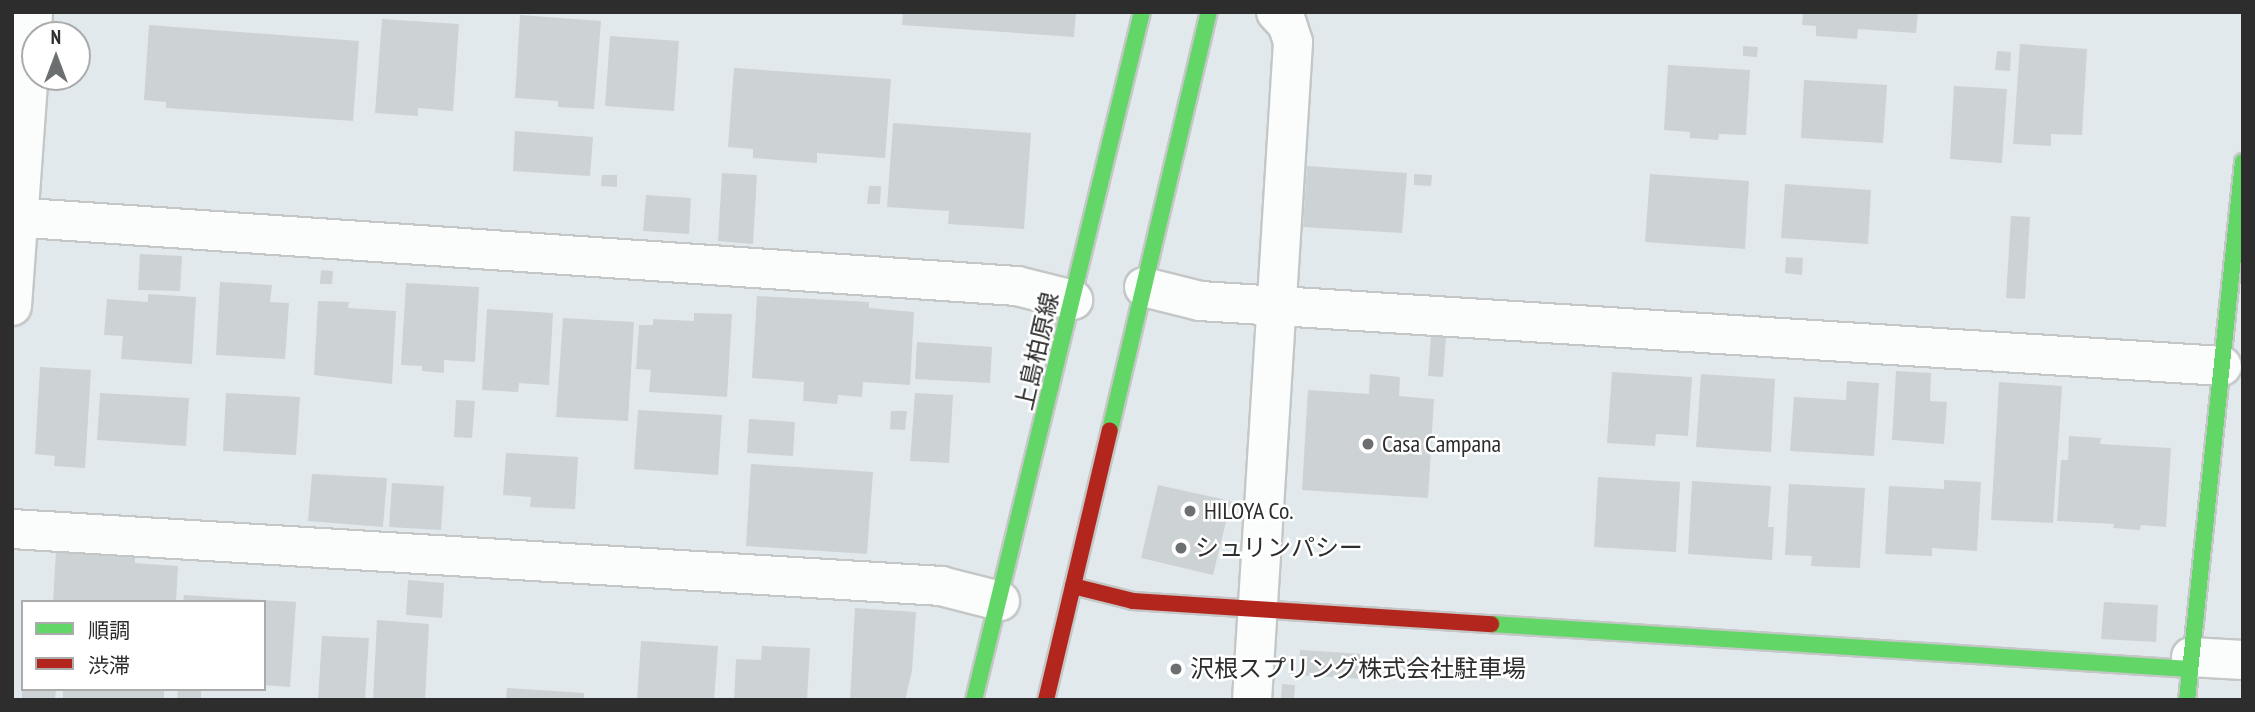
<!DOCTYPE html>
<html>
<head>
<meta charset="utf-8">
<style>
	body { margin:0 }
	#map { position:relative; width:2255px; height:712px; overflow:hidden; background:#e2e9ec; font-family:"PT Sans Narrow","Noto Sans JP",sans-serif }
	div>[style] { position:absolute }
	.building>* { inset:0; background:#cdd2d5 }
	.roads { filter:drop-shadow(2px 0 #c5c7c7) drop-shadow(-2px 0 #c5c7c7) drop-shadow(0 2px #c5c7c7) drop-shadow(0 -2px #c5c7c7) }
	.street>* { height:38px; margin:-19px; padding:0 19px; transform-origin:19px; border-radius:19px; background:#fbfcfc }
	.fast>* { height:16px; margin:-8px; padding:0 8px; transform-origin:8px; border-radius:8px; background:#63d668 }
	.jam>* { height:16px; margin:-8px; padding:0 8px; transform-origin:8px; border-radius:8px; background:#b3261e }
	.dots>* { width:19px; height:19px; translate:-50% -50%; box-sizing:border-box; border:4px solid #fff; border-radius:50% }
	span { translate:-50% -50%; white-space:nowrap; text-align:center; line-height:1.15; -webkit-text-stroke:5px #fff; paint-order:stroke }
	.street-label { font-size:24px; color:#2d2d2d }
	.poi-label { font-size:24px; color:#2d2d2d }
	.left { translate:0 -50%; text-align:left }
	.frame { position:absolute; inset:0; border:14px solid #2d2d2d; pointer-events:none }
	.legend { position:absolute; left:21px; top:600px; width:245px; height:91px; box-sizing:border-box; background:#fff; border:2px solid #ababab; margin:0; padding:9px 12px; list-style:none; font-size:21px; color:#2d2d2d }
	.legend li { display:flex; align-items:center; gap:14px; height:35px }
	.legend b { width:35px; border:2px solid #ababab }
	.north { position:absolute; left:21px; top:21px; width:70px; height:70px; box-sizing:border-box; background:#fff; border:2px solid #ababab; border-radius:50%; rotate:0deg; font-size:19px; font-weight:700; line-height:28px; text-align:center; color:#2d2d2d }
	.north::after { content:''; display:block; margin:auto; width:24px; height:32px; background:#6c6f70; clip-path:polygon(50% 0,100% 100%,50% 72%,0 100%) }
</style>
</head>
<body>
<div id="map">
	<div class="building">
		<i style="clip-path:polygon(903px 12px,1076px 12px,1074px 37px,902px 25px)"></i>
		<i style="clip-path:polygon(1803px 12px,1918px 12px,1916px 33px,1858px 29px,1857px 39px,1816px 36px,1816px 26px,1802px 25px)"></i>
		<i style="clip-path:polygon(520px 15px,601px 21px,594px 109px,558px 107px,558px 101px,515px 98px)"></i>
		<i style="clip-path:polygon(382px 19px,459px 24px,453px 111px,418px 108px,418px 116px,375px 113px)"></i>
		<i style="clip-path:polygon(149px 25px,359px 41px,353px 121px,166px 108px,166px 102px,144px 100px)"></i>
		<i style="clip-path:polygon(610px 36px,679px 41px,674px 111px,605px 106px)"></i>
		<i style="clip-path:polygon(2020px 44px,2087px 49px,2082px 135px,2051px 134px,2051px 146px,2013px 144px)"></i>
		<i style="clip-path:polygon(1743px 46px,1758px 47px,1757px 57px,1743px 56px)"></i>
		<i style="clip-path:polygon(1997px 51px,2011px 52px,2010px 71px,1995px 70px)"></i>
		<i style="clip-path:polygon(1668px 65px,1750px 70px,1746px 135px,1719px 134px,1718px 140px,1690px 138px,1690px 132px,1664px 130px)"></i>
		<i style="clip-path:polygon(734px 68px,891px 79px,885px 158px,817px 153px,817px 163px,753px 158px,753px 149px,728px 147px)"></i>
		<i style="clip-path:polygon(1804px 80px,1887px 85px,1883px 143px,1801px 138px)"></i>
		<i style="clip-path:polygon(1954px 86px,2007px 89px,2002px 163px,1950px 159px)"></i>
		<i style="clip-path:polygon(893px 123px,1031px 133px,1024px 229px,948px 224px,949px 211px,887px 207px)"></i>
		<i style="clip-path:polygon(515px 131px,593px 137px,590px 176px,513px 171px)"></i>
		<i style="clip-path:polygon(1307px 166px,1407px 173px,1402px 233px,1303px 227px)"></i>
		<i style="clip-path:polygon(722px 173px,757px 175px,753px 244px,718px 241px)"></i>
		<i style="clip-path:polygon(1414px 174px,1432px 175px,1431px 186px,1414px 185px)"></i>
		<i style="clip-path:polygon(1650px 174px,1749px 181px,1745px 249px,1645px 242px)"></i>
		<i style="clip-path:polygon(602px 175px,617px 175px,617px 187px,601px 186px)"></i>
		<i style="clip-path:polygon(1785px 184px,1871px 190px,1868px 244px,1781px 238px)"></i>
		<i style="clip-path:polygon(869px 186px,881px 186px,880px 204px,867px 204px)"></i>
		<i style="clip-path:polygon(646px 195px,691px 198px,689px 234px,643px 231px)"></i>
		<i style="clip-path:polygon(2011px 216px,2030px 217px,2025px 299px,2006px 298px)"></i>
		<i style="clip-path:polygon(140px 254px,182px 256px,180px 291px,138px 290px)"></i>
		<i style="clip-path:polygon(1786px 257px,1803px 258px,1802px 275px,1785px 273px)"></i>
		<i style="clip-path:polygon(321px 270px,333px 271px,332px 284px,320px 284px)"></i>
		<i style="clip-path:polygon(220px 282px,272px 285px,270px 302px,289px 303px,285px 359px,216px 355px)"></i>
		<i style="clip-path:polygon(406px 283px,479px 287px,475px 362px,444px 360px,444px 373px,422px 371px,422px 366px,401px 365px)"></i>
		<i style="clip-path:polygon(148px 294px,196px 297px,192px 364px,121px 359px,123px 336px,104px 335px,107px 299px,148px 302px)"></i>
		<i style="clip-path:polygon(757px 296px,869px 302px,869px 308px,914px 312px,910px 385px,863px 382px,862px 397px,838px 395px,837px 404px,803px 401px,804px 382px,752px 378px)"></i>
		<i style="clip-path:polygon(318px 301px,349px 302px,348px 308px,396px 311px,392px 384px,314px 375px)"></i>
		<i style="clip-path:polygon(487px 309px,553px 313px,549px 385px,519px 383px,518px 392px,482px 390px)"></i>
		<i style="clip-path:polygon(694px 313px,732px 314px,727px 397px,649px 392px,651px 370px,636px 369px,639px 325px,653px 325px,653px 319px,694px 321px)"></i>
		<i style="clip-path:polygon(563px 318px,634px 322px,628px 421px,556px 417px)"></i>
		<i style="clip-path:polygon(1431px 336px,1446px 337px,1443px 377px,1428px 376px)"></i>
		<i style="clip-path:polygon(917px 342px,992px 347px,990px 383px,915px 379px)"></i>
		<i style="clip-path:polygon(40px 367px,91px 370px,85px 468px,54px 466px,55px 456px,35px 454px)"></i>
		<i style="clip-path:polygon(1896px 371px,1931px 373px,1930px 401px,1947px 402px,1944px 444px,1892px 440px)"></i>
		<i style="clip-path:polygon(1612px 372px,1692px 377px,1688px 436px,1656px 434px,1655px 446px,1607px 443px)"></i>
		<i style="clip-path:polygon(1370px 374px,1400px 377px,1399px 396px,1434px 399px,1428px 498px,1302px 490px,1308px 390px,1369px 394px)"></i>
		<i style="clip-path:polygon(1701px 374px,1775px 379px,1771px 452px,1696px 447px)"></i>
		<i style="clip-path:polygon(1847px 381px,1879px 383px,1874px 456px,1790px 451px,1794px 397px,1846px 400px)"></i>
		<i style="clip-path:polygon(1999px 382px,2062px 386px,2053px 523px,1991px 520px)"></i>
		<i style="clip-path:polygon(100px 393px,189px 398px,186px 446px,97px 440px)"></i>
		<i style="clip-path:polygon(226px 393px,300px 397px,296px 455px,223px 451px)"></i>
		<i style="clip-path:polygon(915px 393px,953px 395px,949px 463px,910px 461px)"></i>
		<i style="clip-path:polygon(456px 400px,475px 401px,472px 438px,454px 437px)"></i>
		<i style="clip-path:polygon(638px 410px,722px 415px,718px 475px,634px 469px)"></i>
		<i style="clip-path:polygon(891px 411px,907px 411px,905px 430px,890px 429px)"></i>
		<i style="clip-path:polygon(749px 419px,795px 422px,793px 456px,747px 453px)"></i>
		<i style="clip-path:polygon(2069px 436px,2101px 438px,2100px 444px,2171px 448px,2166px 527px,2141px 525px,2140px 530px,2113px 528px,2114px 524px,2057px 521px,2061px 460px,2068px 460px)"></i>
		<i style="clip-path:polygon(506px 453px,578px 457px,575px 509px,530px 507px,531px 497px,503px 495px)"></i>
		<i style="clip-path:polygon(751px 464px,873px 472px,867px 554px,746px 546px)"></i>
		<i style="clip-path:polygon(312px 474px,387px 478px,383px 527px,308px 521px)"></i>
		<i style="clip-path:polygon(1598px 477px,1680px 482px,1676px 552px,1594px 547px)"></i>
		<i style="clip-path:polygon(1944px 480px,1981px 482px,1977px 551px,1932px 548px,1932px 556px,1885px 554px,1889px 486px,1944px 489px)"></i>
		<i style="clip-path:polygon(1692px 481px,1771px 486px,1768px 527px,1774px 527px,1772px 560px,1688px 554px)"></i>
		<i style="clip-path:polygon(392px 483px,444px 486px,441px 530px,389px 527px)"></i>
		<i style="clip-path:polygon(1789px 484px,1865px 488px,1860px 568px,1811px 566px,1812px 556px,1785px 555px)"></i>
		<i style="clip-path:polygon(1158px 485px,1231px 501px,1213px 575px,1141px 558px)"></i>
		<i style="clip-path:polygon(56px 550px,135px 556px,135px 563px,178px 566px,176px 602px,53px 602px)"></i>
		<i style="clip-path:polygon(408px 580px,444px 583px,442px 618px,406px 615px)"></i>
		<i style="clip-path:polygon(184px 595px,296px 602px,290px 687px,264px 685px,264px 602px,183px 602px)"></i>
		<i style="clip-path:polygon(2104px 602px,2158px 605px,2156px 642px,2101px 639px)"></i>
		<i style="clip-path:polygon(855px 608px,916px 612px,912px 671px,905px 700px,850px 700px)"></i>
		<i style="clip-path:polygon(377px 620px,429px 624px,425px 700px,373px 700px)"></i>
		<i style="clip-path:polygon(322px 636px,369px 638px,365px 700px,318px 700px)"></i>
		<i style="clip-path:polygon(641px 641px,718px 646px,714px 700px,637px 700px)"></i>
		<i style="clip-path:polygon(762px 646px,810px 648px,807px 700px,734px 700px,736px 659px,761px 660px)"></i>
		<i style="clip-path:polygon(1300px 650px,1364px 654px,1363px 679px,1299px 675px)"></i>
		<i style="clip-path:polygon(1389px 658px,1418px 660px,1416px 679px,1388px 677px)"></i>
		<i style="clip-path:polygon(1282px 684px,1295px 685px,1294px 700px,1281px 700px)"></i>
		<i style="clip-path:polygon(507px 688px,584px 693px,584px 700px,506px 700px)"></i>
		<i style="clip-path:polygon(22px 689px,56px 689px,55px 700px,22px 700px)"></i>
		<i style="clip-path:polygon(63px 689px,164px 689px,164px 700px,63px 700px)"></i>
		<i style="clip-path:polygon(178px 689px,201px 689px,201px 700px,177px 700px)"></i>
	</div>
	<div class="roads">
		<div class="street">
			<i style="left:12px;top:217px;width:1007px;rotate:3.93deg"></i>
			<i style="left:1017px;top:286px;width:58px;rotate:14deg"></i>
			<i style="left:1144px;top:287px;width:58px;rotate:14deg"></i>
			<i style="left:1200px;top:301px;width:1024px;rotate:3.64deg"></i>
			<i style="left:12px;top:306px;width:295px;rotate:-85.9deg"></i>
			<i style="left:12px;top:529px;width:931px;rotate:3.51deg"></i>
			<i style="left:941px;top:586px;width:61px;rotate:14.3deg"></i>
			<i style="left:2191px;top:657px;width:52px;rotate:3.3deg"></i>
			<i style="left:1252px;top:700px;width:659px;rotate:-86.43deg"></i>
			<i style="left:1293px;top:42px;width:19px;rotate:-108deg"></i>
			<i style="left:1287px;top:24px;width:16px;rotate:-133deg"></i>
		</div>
		<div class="fast">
			<i style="left:1110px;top:430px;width:430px;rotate:-76.7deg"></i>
			<i style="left:1491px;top:624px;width:700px;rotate:3.68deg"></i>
			<i style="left:974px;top:700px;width:708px;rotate:-76.28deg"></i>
			<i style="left:2187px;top:700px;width:541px;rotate:-84.06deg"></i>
		</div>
		<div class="jam">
			<i style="left:1073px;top:586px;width:62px;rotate:14deg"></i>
			<i style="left:1133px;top:601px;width:359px;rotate:3.7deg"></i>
			<i style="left:1046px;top:700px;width:277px;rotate:-76.7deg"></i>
		</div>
	</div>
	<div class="dots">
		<i style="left:1368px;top:444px;background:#6c6f70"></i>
		<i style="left:1190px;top:511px;background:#6c6f70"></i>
		<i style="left:1181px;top:548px;background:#6c6f70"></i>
		<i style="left:1176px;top:669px;background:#6c6f70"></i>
	</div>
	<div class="street-label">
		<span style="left:1037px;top:351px;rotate:-77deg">上島柏原線</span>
	</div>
	<div class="poi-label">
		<span class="left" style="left:1382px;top:444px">Casa Campana</span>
		<span class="left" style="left:1204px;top:511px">HILOYA Co.</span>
		<span class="left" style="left:1195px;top:548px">シュリンパシー</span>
		<span class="left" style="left:1190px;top:669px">沢根スプリング株式会社駐車場</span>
	</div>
	<div class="frame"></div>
	<ul class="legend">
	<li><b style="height:9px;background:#63d668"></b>順調</li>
	<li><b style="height:9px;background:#b3261e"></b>渋滞</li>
	</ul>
	<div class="north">N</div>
</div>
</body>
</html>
